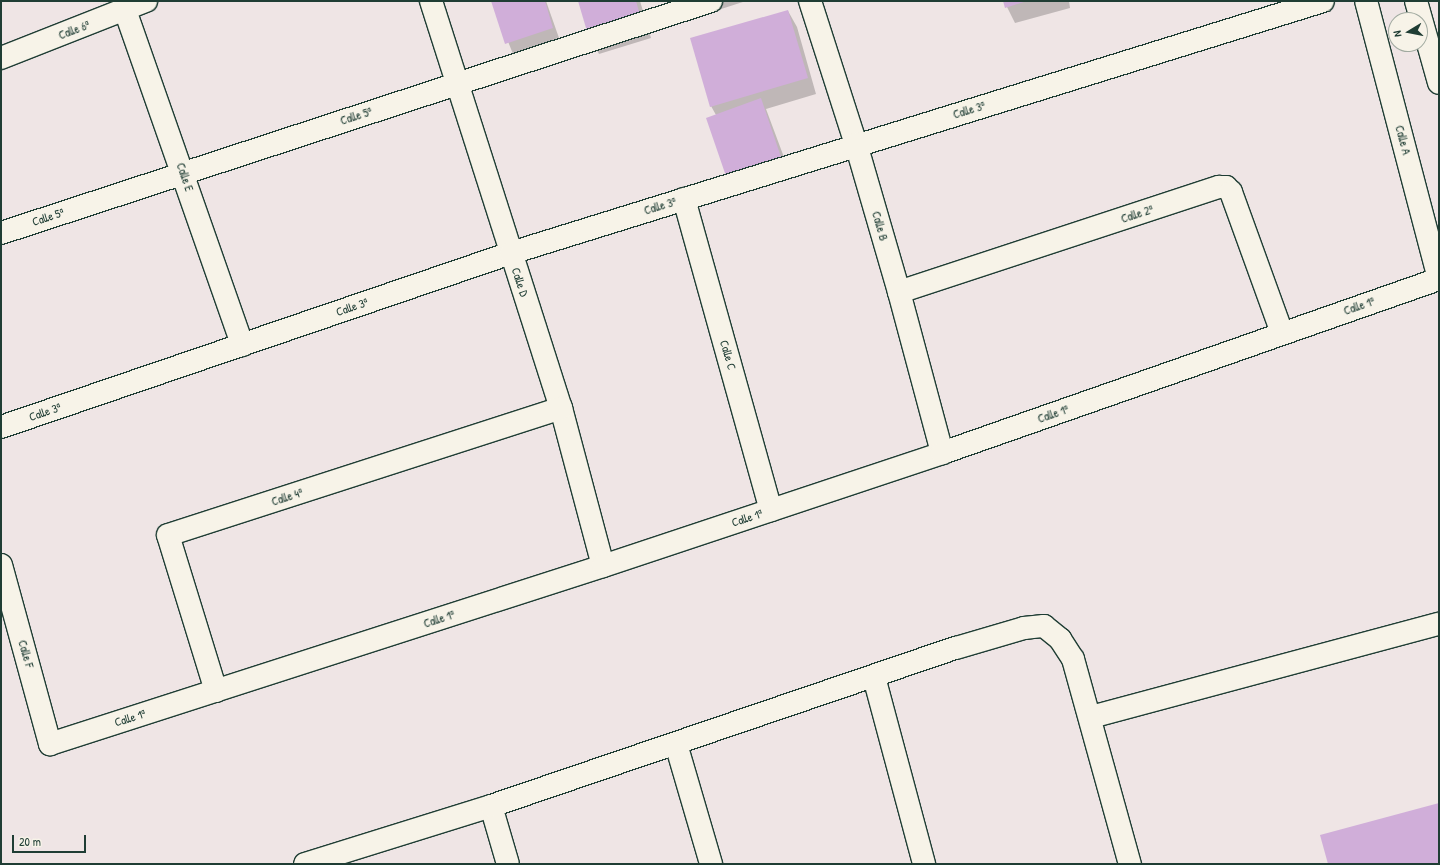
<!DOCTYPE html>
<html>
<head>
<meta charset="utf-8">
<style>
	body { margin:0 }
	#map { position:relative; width:1440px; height:865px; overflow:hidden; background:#efe5e5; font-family:"Patrick Hand",sans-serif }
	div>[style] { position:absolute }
	.shadow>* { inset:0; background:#0003 }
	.building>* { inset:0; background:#d0aed9 }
	.roads { filter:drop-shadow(1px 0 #1f3d34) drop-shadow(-1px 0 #1f3d34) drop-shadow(0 1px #1f3d34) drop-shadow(0 -1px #1f3d34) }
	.street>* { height:22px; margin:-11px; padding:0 11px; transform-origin:11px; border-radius:11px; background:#f7f3e8 }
	.secondary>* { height:22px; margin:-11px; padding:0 11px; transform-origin:11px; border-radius:11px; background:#f7f3e8 }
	span { translate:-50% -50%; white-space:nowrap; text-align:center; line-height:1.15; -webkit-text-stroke:4px #f7f3e8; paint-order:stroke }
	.street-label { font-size:12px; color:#1f3d34 }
	.frame { position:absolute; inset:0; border:2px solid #1f3d34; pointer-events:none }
	.north { position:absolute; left:1388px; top:12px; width:40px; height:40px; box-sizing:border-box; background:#f7f3e8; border:1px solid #a1aaa0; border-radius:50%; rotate:260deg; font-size:11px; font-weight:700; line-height:16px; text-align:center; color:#1f3d34 }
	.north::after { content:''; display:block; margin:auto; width:14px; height:18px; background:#1f3d34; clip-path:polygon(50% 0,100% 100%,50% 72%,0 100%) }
	.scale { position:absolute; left:12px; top:835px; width:74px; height:18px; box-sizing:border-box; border:2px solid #1f3d34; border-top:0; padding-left:5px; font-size:12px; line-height:14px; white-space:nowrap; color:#1f3d34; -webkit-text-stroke:3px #f7f3e8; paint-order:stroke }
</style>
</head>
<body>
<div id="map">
	<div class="shadow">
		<i style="clip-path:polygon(492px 1px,546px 1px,559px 38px,513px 54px)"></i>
		<i style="clip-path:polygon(579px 1px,640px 1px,651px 38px,599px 54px,590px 38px)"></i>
		<i style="clip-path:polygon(680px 1px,746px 1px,690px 19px)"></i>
		<i style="clip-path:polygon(1004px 1px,1069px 1px,1070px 8px,1015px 23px)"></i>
		<i style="clip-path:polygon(788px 11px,797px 27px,816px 94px,766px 109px,791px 176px,737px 194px,728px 178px,716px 115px,711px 106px)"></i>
	</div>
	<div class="building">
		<i style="clip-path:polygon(491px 1px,545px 1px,553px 28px,505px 44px)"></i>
		<i style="clip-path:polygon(578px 1px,636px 1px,642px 22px,589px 38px)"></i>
		<i style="clip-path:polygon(1003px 1px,1027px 1px,1005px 8px)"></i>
		<i style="clip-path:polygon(788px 10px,808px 78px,710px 107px,690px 38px)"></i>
		<i style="clip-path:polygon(761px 98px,782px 160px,727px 179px,706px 118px)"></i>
		<i style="clip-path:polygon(1439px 803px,1439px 864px,1328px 864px,1320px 835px)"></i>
	</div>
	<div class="roads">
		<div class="street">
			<i style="left:431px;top:1px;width:427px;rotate:72.3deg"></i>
			<i style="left:561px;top:408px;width:163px;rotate:75.1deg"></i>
			<i style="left:810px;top:1px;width:150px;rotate:72.2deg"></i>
			<i style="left:856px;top:144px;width:154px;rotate:73.8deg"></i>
			<i style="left:899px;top:292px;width:167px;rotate:75deg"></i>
			<i style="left:125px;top:10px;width:355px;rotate:70.7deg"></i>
			<i style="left:1px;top:58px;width:156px;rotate:-21.5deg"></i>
			<i style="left:684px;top:199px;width:323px;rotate:74.4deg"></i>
			<i style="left:1px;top:233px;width:747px;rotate:-18.1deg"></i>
			<i style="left:899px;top:292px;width:337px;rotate:-18.2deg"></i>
			<i style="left:1219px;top:187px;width:7px"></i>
			<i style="left:1226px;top:187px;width:7px;rotate:45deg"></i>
			<i style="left:1231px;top:192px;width:150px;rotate:70.1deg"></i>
			<i style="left:1px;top:427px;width:539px;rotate:-18.84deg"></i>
			<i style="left:511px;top:253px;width:850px;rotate:-17.24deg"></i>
			<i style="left:1px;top:565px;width:186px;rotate:74.7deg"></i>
			<i style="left:50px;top:744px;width:581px;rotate:-17.84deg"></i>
			<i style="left:603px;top:566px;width:357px;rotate:-18.4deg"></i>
			<i style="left:942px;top:453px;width:527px;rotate:-19.3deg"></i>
			<i style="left:1439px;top:279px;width:287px;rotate:-104.7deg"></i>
			<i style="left:874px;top:677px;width:194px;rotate:75deg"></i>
			<i style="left:216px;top:691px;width:163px;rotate:-107.1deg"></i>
			<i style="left:168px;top:535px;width:413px;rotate:-17.9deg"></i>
			<i style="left:1091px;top:717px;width:360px;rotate:-15deg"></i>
			<i style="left:676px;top:744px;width:125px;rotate:73.7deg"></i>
			<i style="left:491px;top:806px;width:60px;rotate:73.7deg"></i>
			<i style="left:305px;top:864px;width:195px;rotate:-17.3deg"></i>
			<i style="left:491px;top:806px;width:491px;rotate:-18.8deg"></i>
			<i style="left:956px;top:648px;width:71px;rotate:-16.4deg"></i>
			<i style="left:1024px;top:628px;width:20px;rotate:-6deg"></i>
			<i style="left:1044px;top:626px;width:21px;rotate:39deg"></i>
			<i style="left:1060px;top:639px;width:24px;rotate:57deg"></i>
			<i style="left:1073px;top:659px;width:213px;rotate:74.5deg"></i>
		</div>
		<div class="secondary">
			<i style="left:1416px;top:1px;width:85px;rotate:74.3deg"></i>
		</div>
	</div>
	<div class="street-label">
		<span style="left:74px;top:30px;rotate:-21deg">Calle 6ª</span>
		<span style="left:969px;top:110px;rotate:-17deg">Calle 3ª</span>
		<span style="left:356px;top:116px;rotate:-18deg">Calle 5ª</span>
		<span style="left:1403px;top:140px;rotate:75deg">Calle A</span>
		<span style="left:185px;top:177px;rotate:71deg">Calle E</span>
		<span style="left:660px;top:206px;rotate:-17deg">Calle 3ª</span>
		<span style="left:1137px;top:214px;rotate:-18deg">Calle 2ª</span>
		<span style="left:48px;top:217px;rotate:-18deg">Calle 5ª</span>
		<span style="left:880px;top:226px;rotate:74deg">Calle B</span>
		<span style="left:520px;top:282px;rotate:72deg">Calle D</span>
		<span style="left:1359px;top:306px;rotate:-19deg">Calle 1ª</span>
		<span style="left:352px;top:307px;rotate:-19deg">Calle 3ª</span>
		<span style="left:728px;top:355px;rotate:74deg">Calle C</span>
		<span style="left:45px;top:412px;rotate:-19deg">Calle 3ª</span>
		<span style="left:1053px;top:414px;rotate:-19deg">Calle 1ª</span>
		<span style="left:287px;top:497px;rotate:-18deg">Calle 4ª</span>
		<span style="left:747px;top:518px;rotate:-18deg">Calle 1ª</span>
		<span style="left:439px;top:619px;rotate:-18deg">Calle 1ª</span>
		<span style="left:26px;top:654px;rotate:74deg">Calle F</span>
		<span style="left:130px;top:718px;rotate:-17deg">Calle 1ª</span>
	</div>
	<div class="frame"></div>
	<div class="north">N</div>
	<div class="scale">20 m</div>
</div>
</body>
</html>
